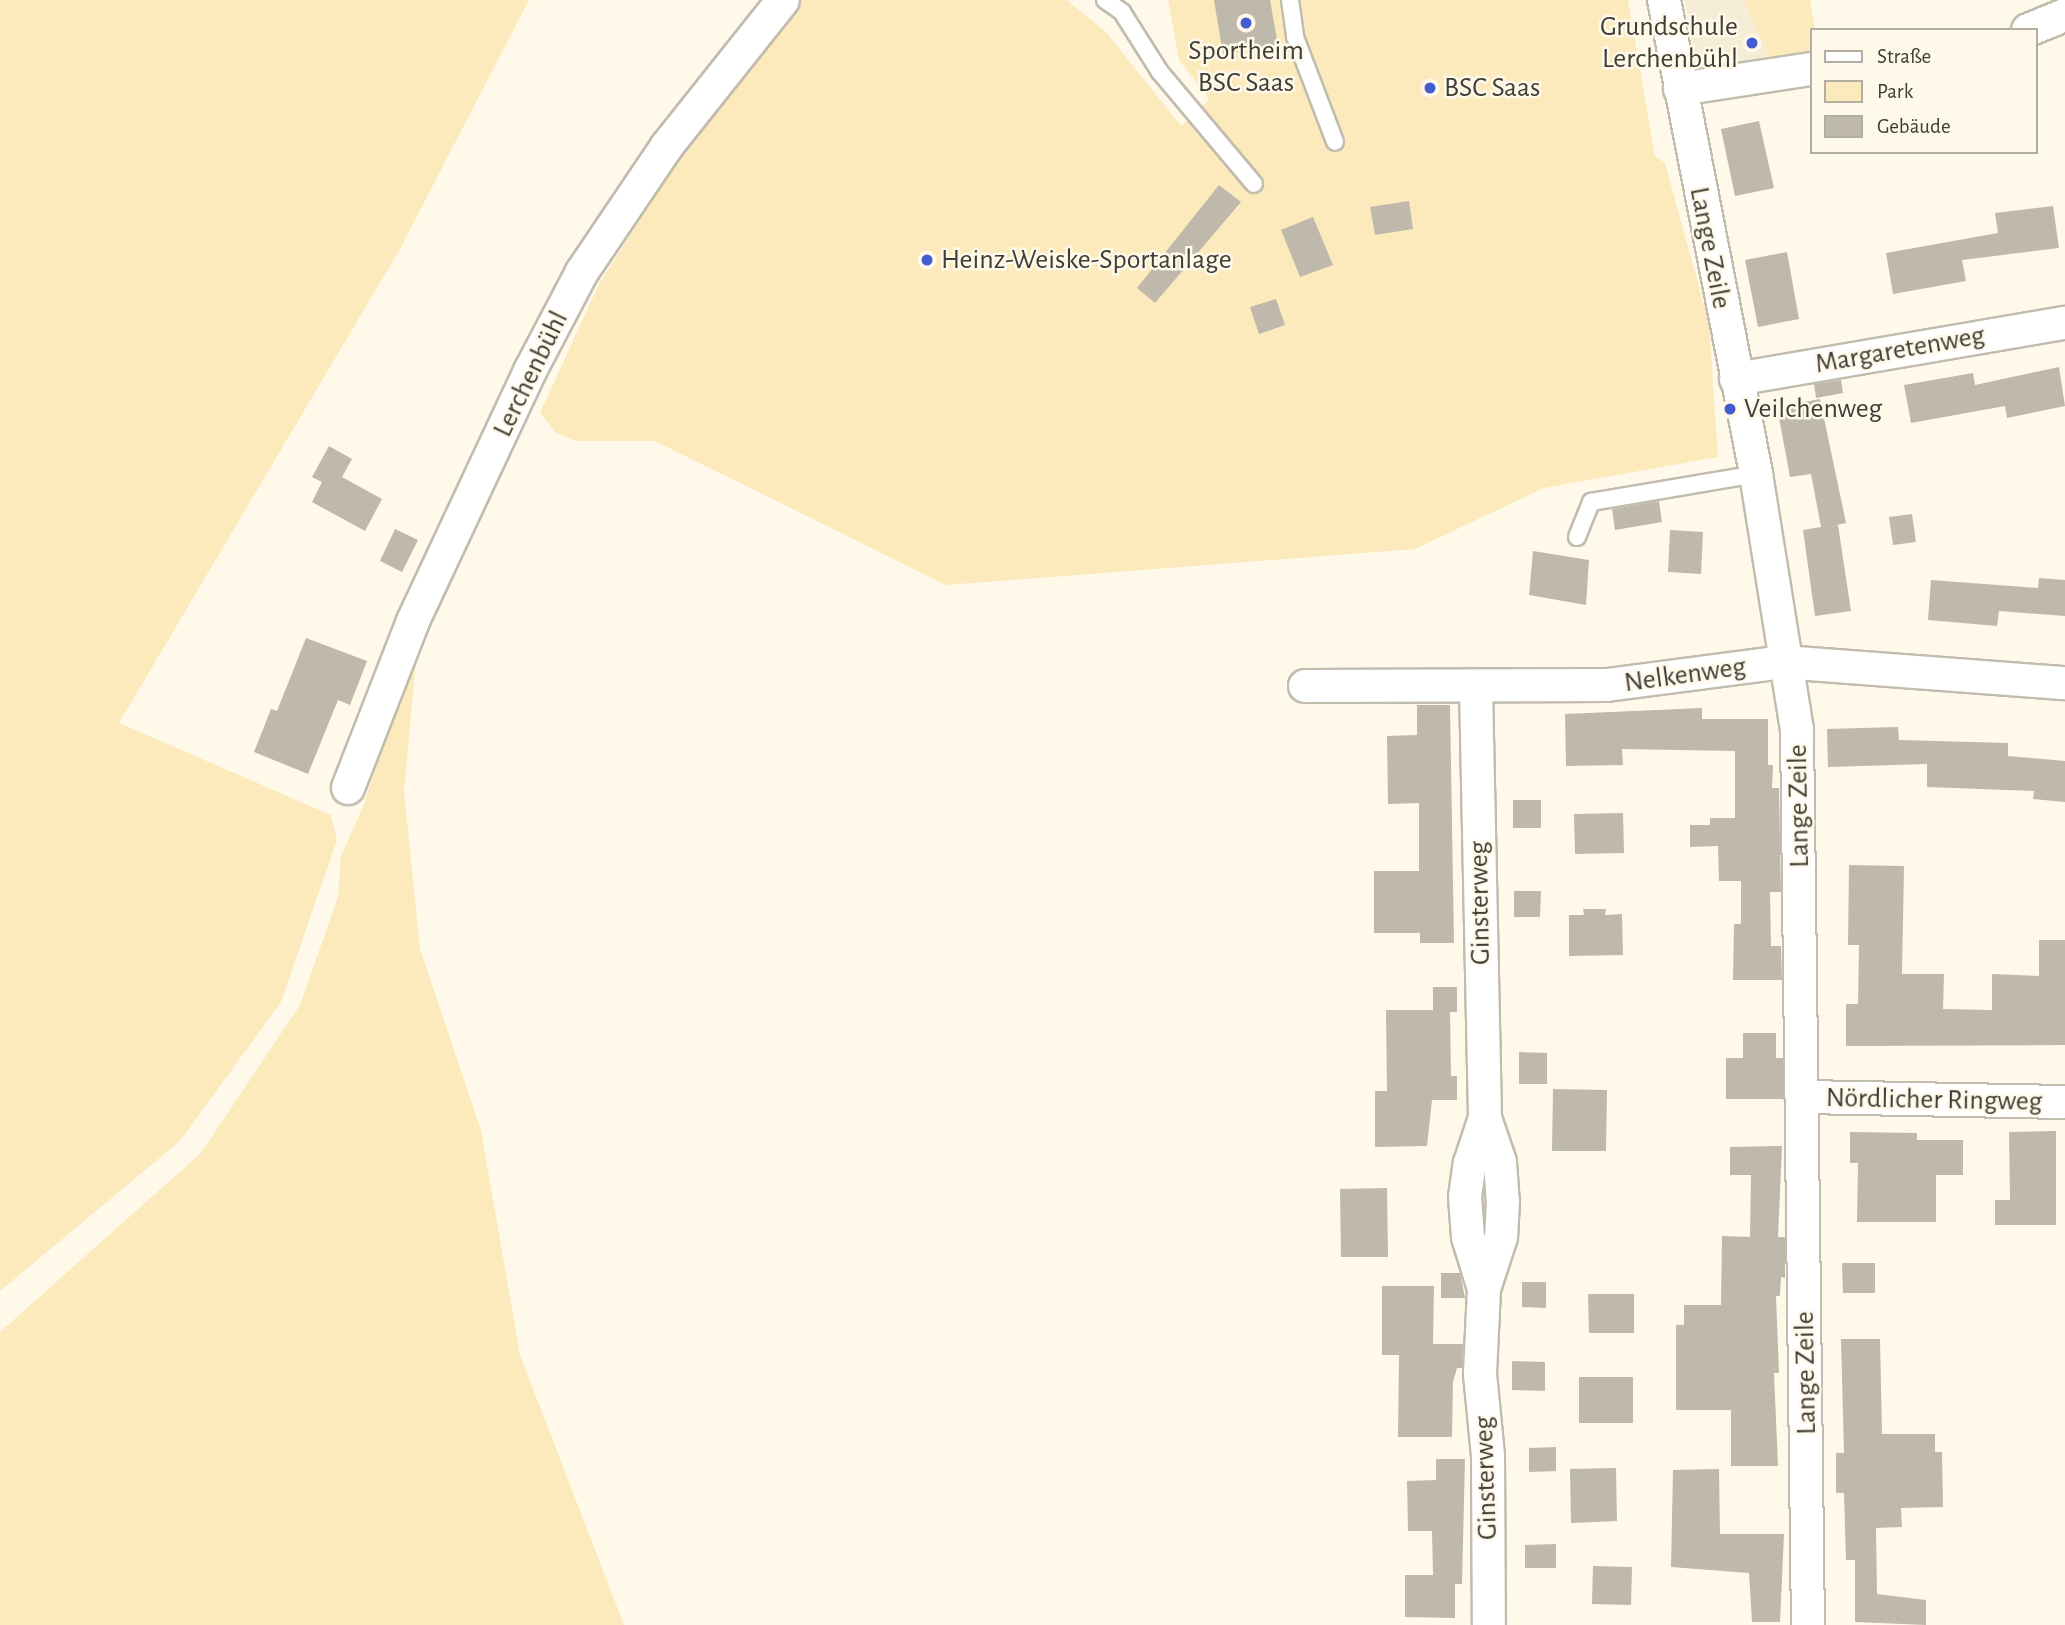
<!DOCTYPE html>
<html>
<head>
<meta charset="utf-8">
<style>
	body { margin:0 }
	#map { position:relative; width:2065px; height:1625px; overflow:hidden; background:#fff9ea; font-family:"Alegreya Sans",sans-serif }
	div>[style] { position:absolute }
	.built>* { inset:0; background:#f6edd7 }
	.green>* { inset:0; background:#fceabc }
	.building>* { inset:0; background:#beb9aa }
	.roads { filter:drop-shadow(2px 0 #c1bcad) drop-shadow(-2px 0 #c1bcad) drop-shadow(0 2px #c1bcad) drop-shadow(0 -2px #c1bcad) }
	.lane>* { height:16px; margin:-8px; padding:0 8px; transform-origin:8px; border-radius:8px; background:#fff }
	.street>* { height:32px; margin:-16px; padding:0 16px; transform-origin:16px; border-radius:16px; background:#fff }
	.dots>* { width:19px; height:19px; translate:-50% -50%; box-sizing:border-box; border:4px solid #fff9ea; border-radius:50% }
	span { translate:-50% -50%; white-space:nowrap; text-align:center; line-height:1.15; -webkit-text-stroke:5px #fff9ea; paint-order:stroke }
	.poi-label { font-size:28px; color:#3f3d37 }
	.right { translate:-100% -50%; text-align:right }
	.left { translate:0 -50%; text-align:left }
	.street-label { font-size:28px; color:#3f3d37 }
	.legend { position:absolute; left:1810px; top:28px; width:228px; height:126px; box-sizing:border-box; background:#fff9ea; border:2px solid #b2aea2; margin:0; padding:9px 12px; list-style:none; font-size:21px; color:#3f3d37 }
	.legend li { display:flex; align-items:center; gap:14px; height:35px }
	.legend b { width:35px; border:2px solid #b2aea2 }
</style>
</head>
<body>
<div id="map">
	<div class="built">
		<i style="clip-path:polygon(1685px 0,1810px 0,1815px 30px,1811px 30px,1811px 56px,1697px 71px)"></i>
	</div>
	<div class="green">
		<i style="clip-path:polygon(0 0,529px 0,400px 249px,119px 723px,331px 815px,337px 840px,281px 1002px,180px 1141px,0 1291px)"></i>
		<i style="clip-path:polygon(795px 0,1067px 0,1107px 33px,1181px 126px,1209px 99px,1179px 60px,1168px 0,1628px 0,1655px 156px,1665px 163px,1709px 323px,1718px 457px,1544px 488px,1415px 549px,946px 585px,655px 441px,576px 441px,556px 433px,540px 413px,599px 284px,679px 159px)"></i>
		<i style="clip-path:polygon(1744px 0,1810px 0,1815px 30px,1811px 30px,1811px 56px,1772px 63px)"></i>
		<i style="clip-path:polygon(414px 648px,417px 650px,404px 791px,420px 949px,481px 1130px,520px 1355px,624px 1625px,0 1625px,0 1332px,201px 1153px,300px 1005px,338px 897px,341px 856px,363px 807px)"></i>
	</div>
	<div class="building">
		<i style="clip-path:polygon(1214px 0,1270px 0,1278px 45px,1223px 54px)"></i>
		<i style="clip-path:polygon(1759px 121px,1774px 188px,1735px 196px,1721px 129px)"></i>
		<i style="clip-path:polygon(1219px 185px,1241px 202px,1155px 303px,1137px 288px)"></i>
		<i style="clip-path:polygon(1409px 201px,1413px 229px,1375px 235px,1370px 207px)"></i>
		<i style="clip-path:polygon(2053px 206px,2059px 248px,1962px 260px,1966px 281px,1893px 294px,1886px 253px,1998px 233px,1995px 213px)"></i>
		<i style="clip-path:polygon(1313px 217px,1333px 265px,1300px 277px,1281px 230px)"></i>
		<i style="clip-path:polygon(1787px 252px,1799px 319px,1758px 327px,1745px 260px)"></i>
		<i style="clip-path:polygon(1276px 299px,1285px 325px,1259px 334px,1250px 307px)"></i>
		<i style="clip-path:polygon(2059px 367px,2065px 406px,2007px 418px,2005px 406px,1911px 423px,1904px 385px,1973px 373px,1975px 385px)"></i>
		<i style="clip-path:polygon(1841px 380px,1843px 393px,1816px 398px,1814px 384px)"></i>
		<i style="clip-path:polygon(1820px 399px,1846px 523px,1832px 526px,1838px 525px,1851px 611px,1815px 616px,1803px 530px,1821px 527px,1811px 474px,1790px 477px,1777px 407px)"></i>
		<i style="clip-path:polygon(329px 446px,352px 459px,342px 477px,382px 499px,365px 531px,312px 502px,322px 482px,312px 477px)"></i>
		<i style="clip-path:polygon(1659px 501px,1662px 522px,1615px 530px,1612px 509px)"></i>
		<i style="clip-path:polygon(1912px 514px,1916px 542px,1893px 545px,1889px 517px)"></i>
		<i style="clip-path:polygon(395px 529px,418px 540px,402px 572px,380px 561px)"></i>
		<i style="clip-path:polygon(1670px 530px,1703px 532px,1701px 574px,1668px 572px)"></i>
		<i style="clip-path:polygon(1533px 551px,1589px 560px,1586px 605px,1529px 595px)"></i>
		<i style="clip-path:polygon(2039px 578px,2065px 580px,2065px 616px,1999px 611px,1997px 626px,1928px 620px,1931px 580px,2038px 588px)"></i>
		<i style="clip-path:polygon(306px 638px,367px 661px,350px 705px,338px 700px,308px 774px,254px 752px,271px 709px,277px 711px)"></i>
		<i style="clip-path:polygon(1417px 705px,1450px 705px,1454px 943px,1420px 943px,1420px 933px,1374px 933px,1374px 871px,1419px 871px,1419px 803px,1388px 804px,1387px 736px,1417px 735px)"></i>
		<i style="clip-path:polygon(1702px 708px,1702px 719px,1768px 719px,1768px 765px,1773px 765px,1772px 788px,1779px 788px,1781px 892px,1770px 892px,1771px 946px,1781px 946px,1782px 980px,1733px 980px,1734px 924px,1741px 924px,1741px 881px,1719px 881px,1718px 846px,1690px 847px,1690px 825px,1710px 825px,1710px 818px,1735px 818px,1735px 751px,1622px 749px,1623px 765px,1566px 766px,1565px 714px)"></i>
		<i style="clip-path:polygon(1898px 727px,1899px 740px,2008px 743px,2008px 756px,2065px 761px,2065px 802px,2033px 799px,2034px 791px,1927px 787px,1927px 764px,1828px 767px,1827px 729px)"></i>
		<i style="clip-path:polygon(1513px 800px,1541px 800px,1541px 828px,1513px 828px)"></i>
		<i style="clip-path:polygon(1623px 813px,1624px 853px,1575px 854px,1574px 814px)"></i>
		<i style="clip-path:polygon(1849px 865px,1904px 866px,1902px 974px,1944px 974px,1943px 1009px,1992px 1010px,1992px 974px,2039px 976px,2039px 940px,2065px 940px,2065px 1045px,1846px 1046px,1846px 1004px,1858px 1004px,1859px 945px,1848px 945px)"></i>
		<i style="clip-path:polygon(1514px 891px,1541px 891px,1540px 917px,1514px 917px)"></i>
		<i style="clip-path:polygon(1583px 909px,1606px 909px,1605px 915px,1622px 914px,1623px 955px,1569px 956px,1569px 915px,1584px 915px)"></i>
		<i style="clip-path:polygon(1433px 987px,1457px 987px,1457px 1012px,1450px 1012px,1451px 1076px,1457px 1076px,1457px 1100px,1432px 1100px,1427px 1146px,1375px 1147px,1375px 1091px,1387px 1091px,1386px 1010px,1433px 1010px)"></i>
		<i style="clip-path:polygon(1743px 1033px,1776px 1033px,1776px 1058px,1783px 1058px,1783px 1099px,1726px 1099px,1726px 1058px,1743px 1058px)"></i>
		<i style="clip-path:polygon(1519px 1052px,1547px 1053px,1547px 1084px,1519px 1084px)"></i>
		<i style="clip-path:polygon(1553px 1089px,1607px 1090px,1606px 1151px,1552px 1151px)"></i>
		<i style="clip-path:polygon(2056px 1131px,2056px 1225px,1995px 1225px,1995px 1200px,2010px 1200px,2009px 1132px)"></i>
		<i style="clip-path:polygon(1850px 1132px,1917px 1133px,1917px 1140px,1963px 1140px,1963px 1175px,1936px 1175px,1936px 1222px,1857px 1222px,1858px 1163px,1850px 1163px)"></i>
		<i style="clip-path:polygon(1782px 1146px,1778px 1237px,1785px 1237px,1785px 1278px,1781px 1277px,1780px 1296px,1776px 1296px,1779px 1373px,1774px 1373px,1778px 1466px,1731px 1466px,1731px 1410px,1676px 1410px,1676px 1325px,1684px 1325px,1684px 1305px,1721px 1305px,1722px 1236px,1750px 1237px,1751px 1175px,1730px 1175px,1730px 1147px)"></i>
		<i style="clip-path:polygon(1387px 1188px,1388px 1257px,1341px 1257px,1340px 1189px)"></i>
		<i style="clip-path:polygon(1842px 1263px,1875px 1263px,1875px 1293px,1843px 1293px)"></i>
		<i style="clip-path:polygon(1441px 1273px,1460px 1273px,1465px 1298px,1441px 1298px)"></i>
		<i style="clip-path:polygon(1522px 1282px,1546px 1282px,1546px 1308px,1522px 1307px)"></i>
		<i style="clip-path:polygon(1382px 1286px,1434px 1286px,1433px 1344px,1463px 1344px,1462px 1368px,1457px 1368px,1453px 1382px,1452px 1437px,1398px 1437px,1399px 1355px,1382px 1355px)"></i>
		<i style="clip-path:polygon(1588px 1294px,1634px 1294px,1634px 1333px,1589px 1333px)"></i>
		<i style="clip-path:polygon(1841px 1339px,1880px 1339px,1882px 1434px,1935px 1434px,1935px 1452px,1942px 1452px,1943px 1507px,1901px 1508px,1902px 1527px,1876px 1528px,1877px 1594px,1926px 1600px,1926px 1625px,1855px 1622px,1855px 1560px,1846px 1560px,1844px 1493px,1836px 1493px,1836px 1453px,1844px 1453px)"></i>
		<i style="clip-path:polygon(1512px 1361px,1545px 1362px,1545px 1391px,1512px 1390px)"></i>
		<i style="clip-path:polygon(1579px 1377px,1633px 1377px,1633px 1423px,1579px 1423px)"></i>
		<i style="clip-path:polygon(1556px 1447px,1556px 1471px,1529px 1472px,1529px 1448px)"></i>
		<i style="clip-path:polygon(1436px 1459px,1465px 1459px,1462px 1584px,1455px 1584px,1455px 1618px,1405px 1617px,1405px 1575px,1433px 1575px,1432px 1531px,1408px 1531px,1407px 1481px,1436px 1480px)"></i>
		<i style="clip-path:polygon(1616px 1468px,1617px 1521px,1571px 1523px,1570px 1469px)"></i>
		<i style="clip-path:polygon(1719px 1469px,1720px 1534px,1784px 1534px,1780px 1622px,1752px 1622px,1749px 1573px,1671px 1567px,1673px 1470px)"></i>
		<i style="clip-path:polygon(1556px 1544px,1556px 1568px,1525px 1568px,1525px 1545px)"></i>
		<i style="clip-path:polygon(1593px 1566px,1632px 1567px,1631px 1605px,1592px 1604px)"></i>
	</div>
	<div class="roads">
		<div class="lane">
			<i style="left:1105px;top:0;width:21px;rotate:35deg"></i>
			<i style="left:1122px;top:12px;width:71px;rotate:57.7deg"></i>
			<i style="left:1160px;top:72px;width:146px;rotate:50deg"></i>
			<i style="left:1290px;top:0;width:37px;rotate:82deg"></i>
			<i style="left:1295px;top:37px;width:112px;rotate:69.1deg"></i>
			<i style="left:1577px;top:537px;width:38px;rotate:-68deg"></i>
			<i style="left:1591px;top:502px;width:167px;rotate:-9.6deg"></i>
		</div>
		<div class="street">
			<i style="left:1664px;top:0;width:483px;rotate:79deg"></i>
			<i style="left:1756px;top:474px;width:258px;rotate:80.9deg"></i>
			<i style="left:1797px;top:729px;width:896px;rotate:89.3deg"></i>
			<i style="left:2028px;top:30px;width:40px;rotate:-22deg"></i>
			<i style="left:1680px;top:89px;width:133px;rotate:-8.7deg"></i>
			<i style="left:1736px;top:379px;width:334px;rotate:-9.7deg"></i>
			<i style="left:1305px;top:686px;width:302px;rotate:-0.2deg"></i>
			<i style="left:1607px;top:685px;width:177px;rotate:-7.4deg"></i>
			<i style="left:1783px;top:662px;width:283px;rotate:4.3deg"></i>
			<i style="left:1476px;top:687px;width:431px;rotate:88.8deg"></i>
			<i style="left:1485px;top:1118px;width:46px;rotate:71.2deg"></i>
			<i style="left:1500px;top:1162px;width:39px;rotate:86deg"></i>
			<i style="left:1503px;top:1201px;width:36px;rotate:93deg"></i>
			<i style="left:1501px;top:1237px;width:55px;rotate:108.1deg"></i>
			<i style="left:1484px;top:1289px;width:85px;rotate:92.7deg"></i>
			<i style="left:1480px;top:1374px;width:82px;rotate:84.4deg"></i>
			<i style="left:1488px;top:1456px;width:169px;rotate:89.7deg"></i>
			<i style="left:348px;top:788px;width:179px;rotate:-68.7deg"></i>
			<i style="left:413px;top:621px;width:276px;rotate:-64.9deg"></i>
			<i style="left:530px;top:371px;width:112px;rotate:-62.3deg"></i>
			<i style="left:582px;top:272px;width:152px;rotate:-56deg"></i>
			<i style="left:667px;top:146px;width:186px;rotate:-51.5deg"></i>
			<i style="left:1804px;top:1097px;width:261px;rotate:1.1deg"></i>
			<i style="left:1484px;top:1289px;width:54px;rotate:-107.1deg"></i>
			<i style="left:1468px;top:1237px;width:40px;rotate:-94.3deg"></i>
			<i style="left:1465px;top:1197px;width:34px;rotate:-82deg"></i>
			<i style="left:1470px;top:1163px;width:47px;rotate:-71.6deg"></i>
		</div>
	</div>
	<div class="dots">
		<i style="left:1246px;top:23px;background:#435cd0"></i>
		<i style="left:1752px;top:43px;background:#435cd0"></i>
		<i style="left:1430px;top:88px;background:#435cd0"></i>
		<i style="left:927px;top:260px;background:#435cd0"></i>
		<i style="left:1730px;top:409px;background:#435cd0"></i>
	</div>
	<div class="poi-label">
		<span class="right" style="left:1738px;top:43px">Grundschule<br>Lerchenbühl</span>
		<span style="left:1246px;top:67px">Sportheim<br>BSC Saas</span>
		<span class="left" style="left:1444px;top:88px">BSC Saas</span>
		<span class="left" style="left:941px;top:260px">Heinz-Weiske-Sportanlage</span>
		<span class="left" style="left:1744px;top:409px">Veilchenweg</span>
	</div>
	<div class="street-label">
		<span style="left:1710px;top:248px;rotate:79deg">Lange Zeile</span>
		<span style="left:1900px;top:350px;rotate:-10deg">Margaretenweg</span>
		<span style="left:531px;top:374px;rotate:-64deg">Lerchenbühl</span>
		<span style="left:1685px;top:675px;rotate:-8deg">Nelkenweg</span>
		<span style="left:1799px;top:806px;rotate:-91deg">Lange Zeile</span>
		<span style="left:1480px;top:903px;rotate:-91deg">Ginsterweg</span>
		<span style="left:1934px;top:1100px;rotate:1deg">Nördlicher Ringweg</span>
		<span style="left:1806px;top:1373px;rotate:-91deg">Lange Zeile</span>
		<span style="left:1486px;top:1478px;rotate:-92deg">Ginsterweg</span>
	</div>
	<ul class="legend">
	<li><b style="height:9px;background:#fff"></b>Straße</li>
	<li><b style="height:19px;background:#fceabc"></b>Park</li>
	<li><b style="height:19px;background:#beb9aa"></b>Gebäude</li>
	</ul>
</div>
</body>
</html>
